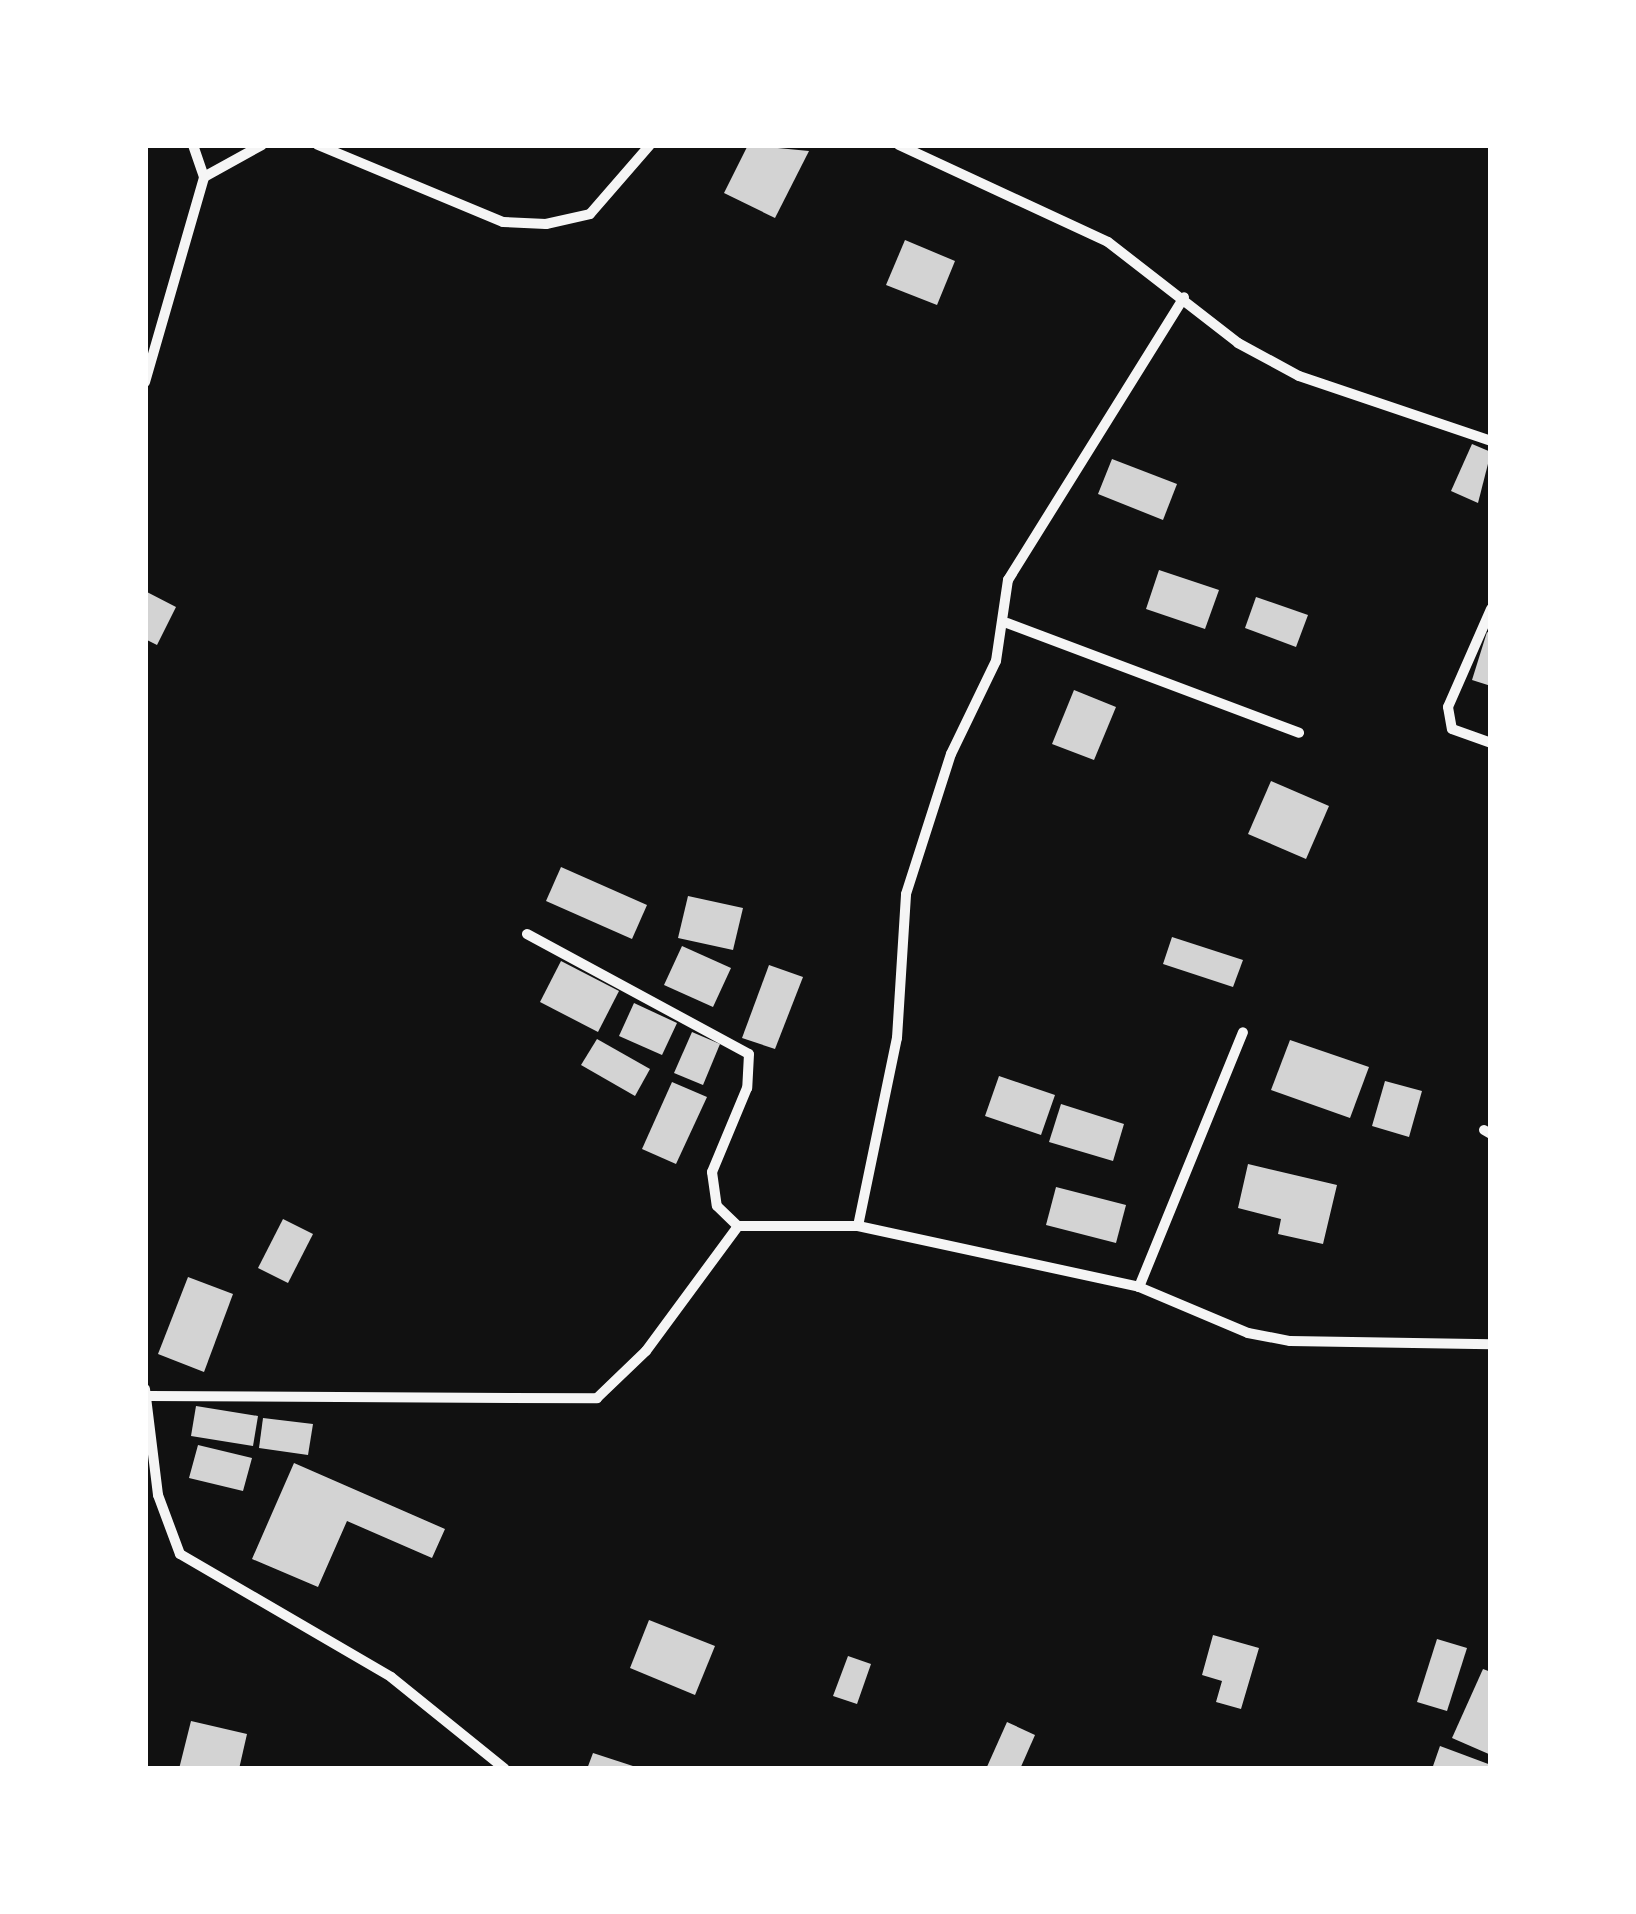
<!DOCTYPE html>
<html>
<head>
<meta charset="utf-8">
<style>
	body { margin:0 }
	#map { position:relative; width:1636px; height:1914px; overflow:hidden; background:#111; font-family:"PT Sans Narrow",sans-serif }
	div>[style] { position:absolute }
	.building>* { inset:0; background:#d3d3d3 }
	.minor>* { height:10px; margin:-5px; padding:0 5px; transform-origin:5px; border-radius:5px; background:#f5f5f5 }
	span { translate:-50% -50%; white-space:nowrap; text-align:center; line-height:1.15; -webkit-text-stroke:9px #fff; paint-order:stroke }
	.frame { position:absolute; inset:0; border:148px solid #fff; pointer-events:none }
</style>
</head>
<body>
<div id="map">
	<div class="building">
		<i style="clip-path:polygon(748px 145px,809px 151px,775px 218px,724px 193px)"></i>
		<i style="clip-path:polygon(905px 240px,955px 261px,937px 305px,886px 285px)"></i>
		<i style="clip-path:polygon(1472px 444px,1491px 452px,1478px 503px,1451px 491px)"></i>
		<i style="clip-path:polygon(1112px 459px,1177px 484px,1163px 520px,1098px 494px)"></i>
		<i style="clip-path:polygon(1159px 570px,1219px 590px,1205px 629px,1146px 609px)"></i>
		<i style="clip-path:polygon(145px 591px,176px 607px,157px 645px,145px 639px)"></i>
		<i style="clip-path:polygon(1256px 597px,1308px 615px,1296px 647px,1245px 628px)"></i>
		<i style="clip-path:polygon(1487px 632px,1491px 634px,1491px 686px,1472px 680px)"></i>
		<i style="clip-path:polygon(1074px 690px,1116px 707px,1094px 760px,1052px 744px)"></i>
		<i style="clip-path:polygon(1271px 781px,1329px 806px,1306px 859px,1248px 834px)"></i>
		<i style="clip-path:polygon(561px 867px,647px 905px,632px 939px,546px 901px)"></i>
		<i style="clip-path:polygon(688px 896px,743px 908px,733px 950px,678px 938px)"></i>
		<i style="clip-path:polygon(1172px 937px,1243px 960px,1233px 987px,1163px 964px)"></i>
		<i style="clip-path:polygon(682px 946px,731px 968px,713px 1007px,664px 985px)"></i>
		<i style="clip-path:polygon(561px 961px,619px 991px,598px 1032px,540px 1002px)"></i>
		<i style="clip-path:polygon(769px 965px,803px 977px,775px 1049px,742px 1038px)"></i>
		<i style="clip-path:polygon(634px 1003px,677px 1023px,662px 1055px,619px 1036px)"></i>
		<i style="clip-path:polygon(692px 1032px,720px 1044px,703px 1085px,674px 1073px)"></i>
		<i style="clip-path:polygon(597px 1039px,650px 1069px,635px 1096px,581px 1065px)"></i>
		<i style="clip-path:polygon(1290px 1040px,1369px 1067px,1350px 1118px,1271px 1090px)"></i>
		<i style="clip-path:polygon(999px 1076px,1055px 1095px,1041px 1135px,985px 1116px)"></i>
		<i style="clip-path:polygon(1385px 1081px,1422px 1091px,1409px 1137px,1372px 1126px)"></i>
		<i style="clip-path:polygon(672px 1082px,707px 1097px,676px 1164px,642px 1149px)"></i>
		<i style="clip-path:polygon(1061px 1104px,1124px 1124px,1113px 1161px,1049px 1142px)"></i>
		<i style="clip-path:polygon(1248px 1164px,1337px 1185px,1323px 1244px,1278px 1234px,1281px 1219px,1238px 1208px)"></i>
		<i style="clip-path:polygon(1056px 1187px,1126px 1205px,1116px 1243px,1046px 1225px)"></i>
		<i style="clip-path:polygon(283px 1219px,313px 1234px,288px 1283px,258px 1268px)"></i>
		<i style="clip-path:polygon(188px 1277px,233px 1294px,204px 1372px,158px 1354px)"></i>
		<i style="clip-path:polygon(196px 1406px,258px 1416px,253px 1446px,191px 1436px)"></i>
		<i style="clip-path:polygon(263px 1418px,313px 1424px,308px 1455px,259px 1448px)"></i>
		<i style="clip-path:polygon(198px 1445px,252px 1458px,243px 1491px,189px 1478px)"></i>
		<i style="clip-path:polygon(294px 1463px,445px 1529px,432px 1558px,347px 1521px,318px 1587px,252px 1559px)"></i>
		<i style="clip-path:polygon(649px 1620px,715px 1646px,695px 1695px,630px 1668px)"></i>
		<i style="clip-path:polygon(1213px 1635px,1259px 1648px,1241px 1709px,1216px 1702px,1222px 1681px,1202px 1675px)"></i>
		<i style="clip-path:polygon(1437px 1639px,1467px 1648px,1447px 1711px,1417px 1702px)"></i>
		<i style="clip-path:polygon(848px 1656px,871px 1664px,857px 1704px,833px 1696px)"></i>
		<i style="clip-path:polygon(1483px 1669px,1491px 1672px,1491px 1755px,1452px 1738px)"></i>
		<i style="clip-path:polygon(191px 1721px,247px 1734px,239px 1769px,179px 1769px)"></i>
		<i style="clip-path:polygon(1007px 1722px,1035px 1735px,1020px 1769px,986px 1769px)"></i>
		<i style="clip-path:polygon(1440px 1746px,1491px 1765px,1491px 1769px,1432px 1769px)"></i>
		<i style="clip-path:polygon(593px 1753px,639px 1768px,639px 1769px,587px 1769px)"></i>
	</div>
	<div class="minor">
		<i style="left:193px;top:145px;width:34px;rotate:71deg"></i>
		<i style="left:318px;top:145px;width:200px;rotate:22.6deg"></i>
		<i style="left:503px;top:222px;width:43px;rotate:2.7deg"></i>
		<i style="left:546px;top:224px;width:45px;rotate:-12.8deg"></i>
		<i style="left:590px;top:214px;width:91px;rotate:-49deg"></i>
		<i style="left:899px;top:145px;width:230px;rotate:24.9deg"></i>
		<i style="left:1108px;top:242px;width:165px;rotate:37.8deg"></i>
		<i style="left:1238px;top:343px;width:69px;rotate:28.4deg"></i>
		<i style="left:1299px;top:376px;width:203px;rotate:18.7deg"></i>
		<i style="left:145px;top:382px;width:213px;rotate:-73.9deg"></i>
		<i style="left:204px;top:177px;width:66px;rotate:-28.9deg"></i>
		<i style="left:1491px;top:609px;width:107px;rotate:113.7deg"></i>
		<i style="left:1448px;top:707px;width:22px;rotate:80deg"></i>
		<i style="left:1452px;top:729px;width:41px;rotate:19.7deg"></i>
		<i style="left:1007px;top:623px;width:312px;rotate:20.6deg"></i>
		<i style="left:527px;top:934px;width:252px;rotate:28.4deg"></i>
		<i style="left:749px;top:1054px;width:34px;rotate:93deg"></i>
		<i style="left:747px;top:1088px;width:91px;rotate:112.6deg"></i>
		<i style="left:712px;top:1172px;width:34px;rotate:82deg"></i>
		<i style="left:717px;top:1206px;width:29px;rotate:44deg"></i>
		<i style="left:1484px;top:1130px;width:8px;rotate:30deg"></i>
		<i style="left:858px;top:1226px;width:192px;rotate:-78.3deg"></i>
		<i style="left:897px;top:1038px;width:144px;rotate:-86.4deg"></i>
		<i style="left:906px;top:894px;width:147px;rotate:-72.2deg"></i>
		<i style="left:951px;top:754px;width:103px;rotate:-64.2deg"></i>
		<i style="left:996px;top:661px;width:82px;rotate:-81.6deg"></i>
		<i style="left:1008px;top:580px;width:333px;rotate:-58.1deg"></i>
		<i style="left:1139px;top:1287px;width:275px;rotate:-67.8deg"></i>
		<i style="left:145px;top:1389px;width:107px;rotate:83deg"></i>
		<i style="left:158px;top:1495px;width:63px;rotate:69.6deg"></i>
		<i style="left:180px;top:1554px;width:244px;rotate:30.2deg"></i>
		<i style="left:391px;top:1677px;width:146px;rotate:38.9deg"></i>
		<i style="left:149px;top:1396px;width:448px;rotate:0.3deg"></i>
		<i style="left:597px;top:1398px;width:68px;rotate:-43.8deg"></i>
		<i style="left:646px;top:1351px;width:155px;rotate:-53.6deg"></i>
		<i style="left:738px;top:1226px;width:120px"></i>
		<i style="left:858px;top:1226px;width:288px;rotate:12.2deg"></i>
		<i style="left:1139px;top:1287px;width:118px;rotate:22.9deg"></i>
		<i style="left:1248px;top:1333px;width:43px;rotate:10.8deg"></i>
		<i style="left:1290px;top:1341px;width:201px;rotate:0.9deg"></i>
	</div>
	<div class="frame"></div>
</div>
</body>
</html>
